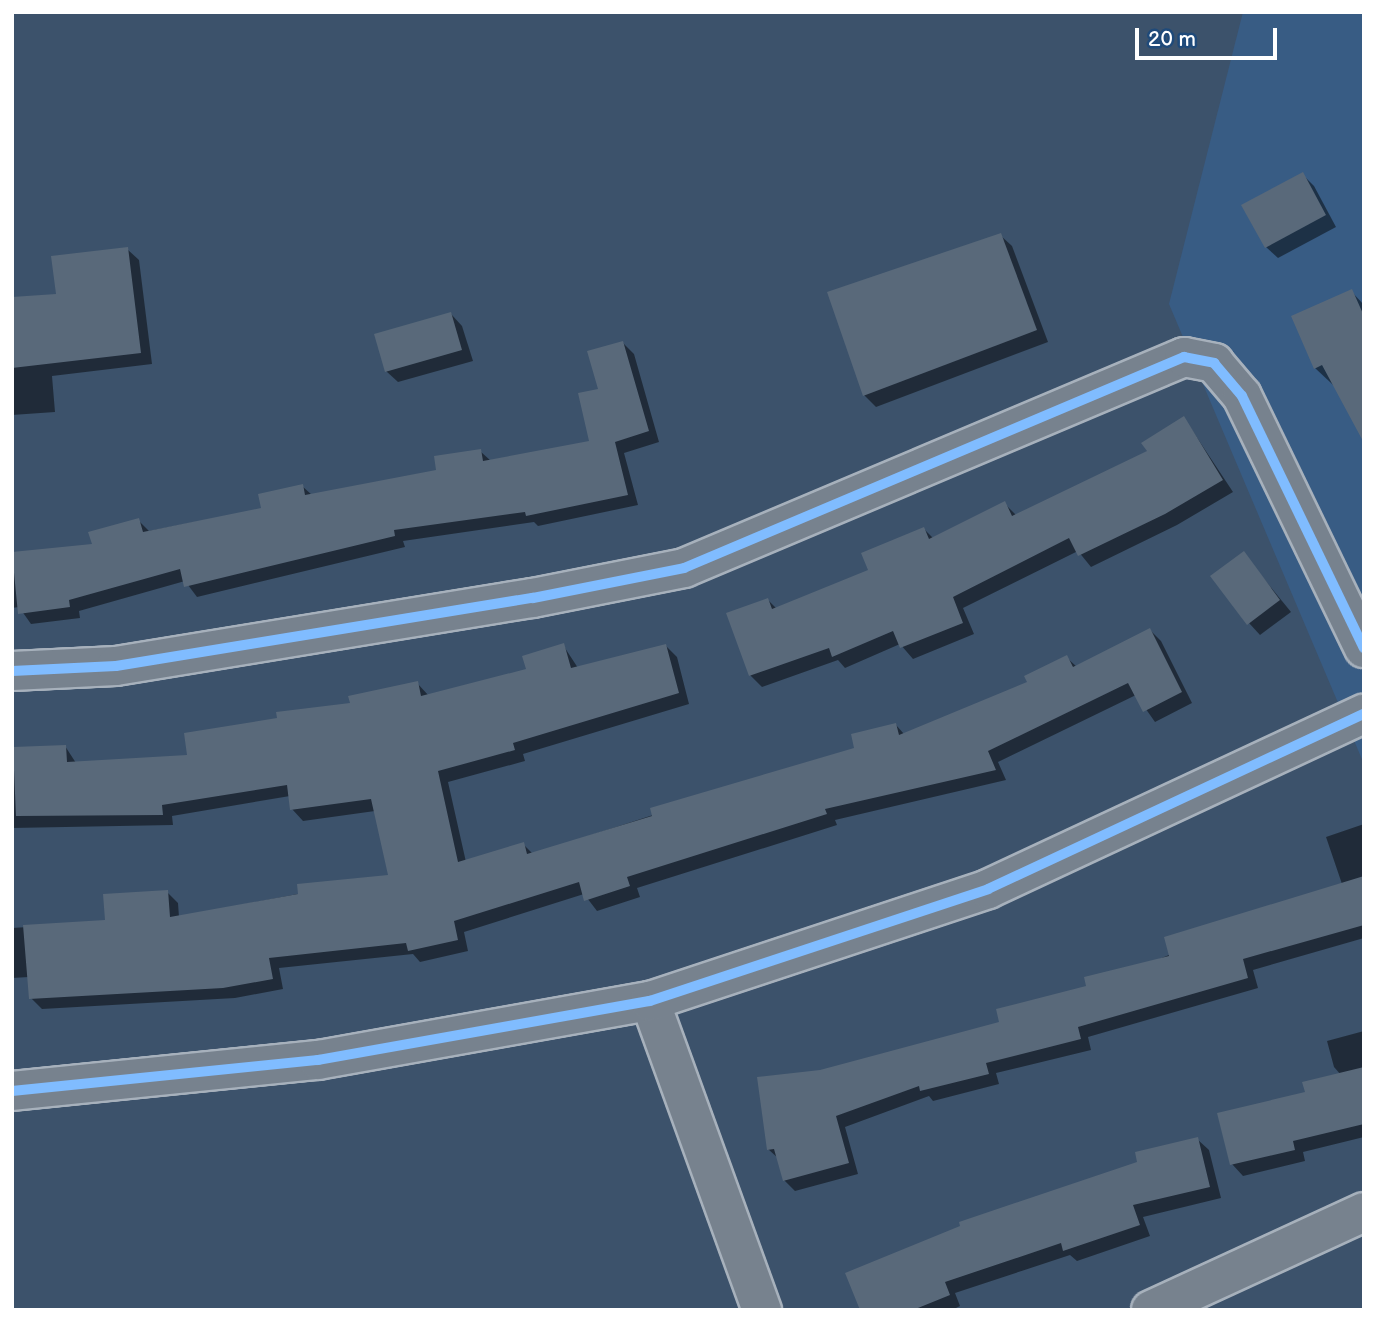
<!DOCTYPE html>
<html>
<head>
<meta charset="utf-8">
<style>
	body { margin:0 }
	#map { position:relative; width:1376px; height:1322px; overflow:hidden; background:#3c526b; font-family:"Balsamiq Sans",sans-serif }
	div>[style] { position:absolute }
	.built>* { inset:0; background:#385c84 }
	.shadow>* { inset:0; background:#0007 }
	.building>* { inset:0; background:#59697a }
	.roads { filter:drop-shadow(2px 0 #a7b1bc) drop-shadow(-2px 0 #a7b1bc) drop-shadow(0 2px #a7b1bc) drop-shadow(0 -2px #a7b1bc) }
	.minor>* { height:38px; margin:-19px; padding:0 19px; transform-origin:19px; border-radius:19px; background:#77828e }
	.cycleway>* { height:10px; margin:-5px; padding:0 5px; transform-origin:5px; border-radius:5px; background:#80bcff }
	span { translate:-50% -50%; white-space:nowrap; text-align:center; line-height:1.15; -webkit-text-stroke:5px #1f4a7a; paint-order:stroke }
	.frame { position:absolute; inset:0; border:14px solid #fff; pointer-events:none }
	.scale { position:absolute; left:1135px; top:28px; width:142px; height:32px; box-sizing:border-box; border:4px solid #fff; border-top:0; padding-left:9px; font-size:21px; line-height:24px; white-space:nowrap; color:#fff; -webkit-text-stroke:5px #1f4a7a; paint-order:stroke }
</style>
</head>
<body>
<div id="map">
	<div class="built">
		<i style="clip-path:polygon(1243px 12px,1364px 12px,1364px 764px,1169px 304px)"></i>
	</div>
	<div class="shadow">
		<i style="clip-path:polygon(1302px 174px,1314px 186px,1336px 227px,1278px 258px,1266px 247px)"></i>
		<i style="clip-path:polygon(1000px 235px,1012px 246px,1048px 342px,876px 407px,864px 395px)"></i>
		<i style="clip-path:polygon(127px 249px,139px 260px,152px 364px,52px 376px,55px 412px,12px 415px,12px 299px,58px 296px)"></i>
		<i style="clip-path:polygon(1351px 291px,1364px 305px,1364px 414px,1315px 368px)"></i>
		<i style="clip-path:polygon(451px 314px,462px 326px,473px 361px,398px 382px,386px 371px)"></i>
		<i style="clip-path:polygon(623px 343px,634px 354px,659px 442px,624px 453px,638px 505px,538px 526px,534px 522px,403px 541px,405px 547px,197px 597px,185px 581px,79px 611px,80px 618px,31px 624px,19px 607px,12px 608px,12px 554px,94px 546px,138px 520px,149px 531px,263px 509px,302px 486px,312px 495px,438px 471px,480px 451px,491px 461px,591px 442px,601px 390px)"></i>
		<i style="clip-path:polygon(1184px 418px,1233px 492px,1177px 525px,1091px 567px,1078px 551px,963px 608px,974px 634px,913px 659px,900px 644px,845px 668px,838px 660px,762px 687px,750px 675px,768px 600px,777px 609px,871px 570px,924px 529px,934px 539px,1004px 503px,1017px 516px,1149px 452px)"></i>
		<i style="clip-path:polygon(1243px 553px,1291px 612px,1260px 635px,1249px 623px)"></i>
		<i style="clip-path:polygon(1150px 630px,1161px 641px,1192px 703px,1155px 722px,1136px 695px,998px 762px,1006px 780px,835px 820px,837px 825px,637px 888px,640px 897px,597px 911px,584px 894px,464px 932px,468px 951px,420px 962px,413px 954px,279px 968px,283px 989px,235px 998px,42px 1009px,31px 998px,29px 977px,12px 978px,12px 928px,107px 922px,167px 892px,178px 903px,179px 917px,390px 876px,375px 811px,303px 821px,292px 809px,290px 796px,172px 816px,173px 825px,12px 828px,12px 749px,65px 746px,76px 763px,189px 756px,417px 683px,429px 696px,528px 671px,563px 645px,578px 668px,666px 646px,677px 657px,689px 704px,523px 754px,525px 761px,448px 782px,466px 862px,523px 844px,533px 854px,856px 749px,896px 725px,904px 734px,1029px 683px,1066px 657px,1077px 667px)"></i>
		<i style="clip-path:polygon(1364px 824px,1364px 938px,1253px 970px,1258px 988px,1088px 1037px,1091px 1050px,996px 1073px,999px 1084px,933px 1101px,929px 1096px,845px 1127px,858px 1174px,795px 1191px,784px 1180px,779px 1159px,768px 1149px,820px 1072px,1001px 1024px,1342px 884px,1326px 837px)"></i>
		<i style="clip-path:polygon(1364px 1031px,1364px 1137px,1303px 1152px,1305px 1161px,1243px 1176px,1232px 1164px,1307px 1094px,1341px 1075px,1334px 1067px,1327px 1041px)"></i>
		<i style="clip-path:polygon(1197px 1139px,1209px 1150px,1221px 1198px,1143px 1217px,1150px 1236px,1077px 1261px,1070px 1255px,955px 1293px,960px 1306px,952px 1310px,862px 1310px,1139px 1163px)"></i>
	</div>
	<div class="building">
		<i style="clip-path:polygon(1303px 172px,1326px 215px,1265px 248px,1241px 205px)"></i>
		<i style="clip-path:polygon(1001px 233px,1037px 330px,863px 396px,827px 292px)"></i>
		<i style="clip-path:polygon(128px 247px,141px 353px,12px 368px,12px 297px,56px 294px,51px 256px)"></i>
		<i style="clip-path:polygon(1352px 289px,1364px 316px,1364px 443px,1322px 365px,1314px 369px,1291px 316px)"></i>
		<i style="clip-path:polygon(451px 312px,462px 350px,385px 372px,374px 334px)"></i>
		<i style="clip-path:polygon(623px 341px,649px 431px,615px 442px,628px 495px,526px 516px,525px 512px,394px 530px,395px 536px,184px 587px,180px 569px,69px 600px,70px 607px,18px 614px,12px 552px,92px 544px,88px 532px,139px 518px,143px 532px,261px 508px,258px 494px,303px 484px,305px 495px,436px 470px,434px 456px,481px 449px,483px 461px,589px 441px,578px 393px,598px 389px,587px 351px)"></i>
		<i style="clip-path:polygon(1184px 416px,1223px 480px,1165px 514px,1078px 556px,1069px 538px,953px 597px,963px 623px,900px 648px,893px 631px,832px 657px,829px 648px,749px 676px,726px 613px,768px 598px,772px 609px,868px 570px,861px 553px,924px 527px,929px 539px,1005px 501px,1012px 516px,1147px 451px,1141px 443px)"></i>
		<i style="clip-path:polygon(1244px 551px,1280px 600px,1247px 625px,1210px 576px)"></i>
		<i style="clip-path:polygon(1150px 628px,1182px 692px,1143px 712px,1128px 683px,988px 751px,996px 770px,825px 809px,827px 814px,627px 877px,630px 886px,584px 901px,579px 882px,454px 921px,458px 940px,408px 951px,406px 943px,269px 958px,273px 979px,223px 988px,29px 999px,23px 925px,105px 920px,103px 894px,168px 890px,170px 917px,298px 894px,297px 884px,388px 875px,371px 799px,290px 810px,287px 785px,162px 805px,163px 815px,16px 816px,13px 747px,66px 745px,67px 762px,187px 755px,184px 733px,277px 718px,276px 712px,350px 703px,348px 696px,418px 681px,421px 696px,526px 669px,522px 656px,564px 643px,571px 668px,666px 644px,679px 693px,513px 743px,515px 750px,438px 771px,458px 862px,524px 842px,527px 854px,652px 816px,650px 808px,854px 748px,851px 734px,896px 723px,899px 735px,1027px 682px,1024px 676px,1067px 655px,1073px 667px)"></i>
		<i style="clip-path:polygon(1364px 876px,1364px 925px,1243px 959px,1248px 978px,1078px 1027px,1081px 1039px,986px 1063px,989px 1074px,920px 1091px,919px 1086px,836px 1116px,849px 1163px,783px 1181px,774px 1149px,767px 1150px,757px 1077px,820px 1070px,999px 1022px,996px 1009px,1086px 986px,1084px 977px,1169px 956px,1164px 937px)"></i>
		<i style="clip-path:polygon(1364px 1067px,1364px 1124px,1293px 1141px,1295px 1150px,1230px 1165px,1217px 1113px,1305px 1092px,1302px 1082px)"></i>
		<i style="clip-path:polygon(1198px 1137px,1210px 1187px,1133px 1205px,1140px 1225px,1063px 1251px,1061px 1243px,945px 1282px,950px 1295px,913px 1310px,860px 1310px,845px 1273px,960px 1226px,959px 1222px,1137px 1162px,1135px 1152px)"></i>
	</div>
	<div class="roads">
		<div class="minor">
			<i style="left:12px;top:671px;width:104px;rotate:-2.8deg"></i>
			<i style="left:116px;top:666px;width:423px;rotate:-9.3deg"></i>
			<i style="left:533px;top:598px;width:154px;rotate:-11.2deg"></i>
			<i style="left:684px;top:568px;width:543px;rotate:-22.88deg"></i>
			<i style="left:1184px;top:357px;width:31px;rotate:11deg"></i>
			<i style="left:1214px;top:363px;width:43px;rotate:49.7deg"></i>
			<i style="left:1242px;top:396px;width:280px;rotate:64.2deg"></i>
			<i style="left:650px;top:1001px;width:329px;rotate:70.1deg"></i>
			<i style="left:12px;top:1091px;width:308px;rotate:-5.8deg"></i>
			<i style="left:318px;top:1060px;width:337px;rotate:-10.1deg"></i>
			<i style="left:650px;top:1001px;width:356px;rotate:-18.3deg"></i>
			<i style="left:988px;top:889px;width:415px;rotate:-25deg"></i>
			<i style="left:1151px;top:1310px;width:234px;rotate:-24.7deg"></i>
		</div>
	</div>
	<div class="cycleway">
		<i style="left:12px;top:671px;width:104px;rotate:-2.8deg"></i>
		<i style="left:116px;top:666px;width:423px;rotate:-9.3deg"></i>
		<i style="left:533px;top:598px;width:154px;rotate:-11.2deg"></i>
		<i style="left:684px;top:568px;width:543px;rotate:-22.88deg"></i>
		<i style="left:1184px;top:357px;width:31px;rotate:11deg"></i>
		<i style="left:1214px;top:363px;width:43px;rotate:49.7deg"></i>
		<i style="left:1242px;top:396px;width:280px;rotate:64.2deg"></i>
		<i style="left:12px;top:1091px;width:308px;rotate:-5.8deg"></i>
		<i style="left:318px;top:1060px;width:337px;rotate:-10.1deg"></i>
		<i style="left:650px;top:1001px;width:356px;rotate:-18.3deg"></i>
		<i style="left:988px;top:889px;width:415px;rotate:-25deg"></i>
	</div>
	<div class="frame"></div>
	<div class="scale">20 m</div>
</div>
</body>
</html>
